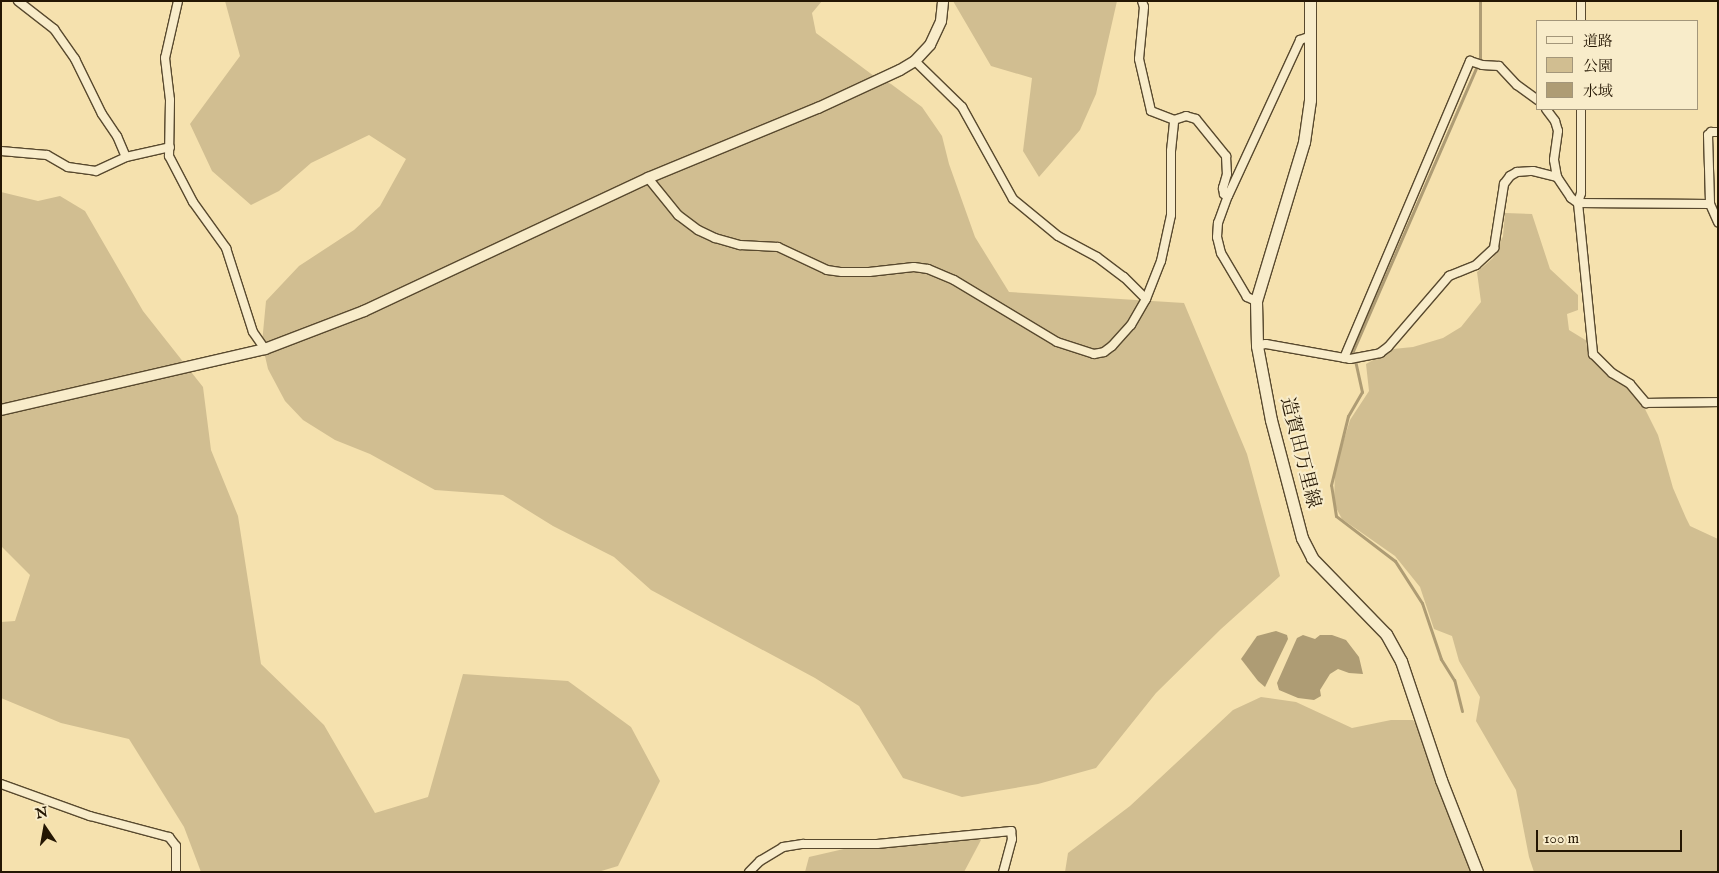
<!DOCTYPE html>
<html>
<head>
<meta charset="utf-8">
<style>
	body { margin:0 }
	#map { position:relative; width:1719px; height:873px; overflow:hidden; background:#f5e1ae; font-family:"IM FELL English","Noto Serif JP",serif }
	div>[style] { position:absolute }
	.green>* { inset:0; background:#d1be91 }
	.water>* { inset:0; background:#ae9c74 }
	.stream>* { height:3px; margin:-1.5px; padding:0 1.5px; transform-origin:1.5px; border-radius:1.5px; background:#ae9c74 }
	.roads { filter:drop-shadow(1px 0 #58492e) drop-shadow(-1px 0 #58492e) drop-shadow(0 1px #58492e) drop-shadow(0 -1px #58492e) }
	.minor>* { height:8px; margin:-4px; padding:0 4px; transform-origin:4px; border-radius:4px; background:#f8ecca }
	.tertiary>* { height:10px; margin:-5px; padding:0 5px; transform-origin:5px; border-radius:5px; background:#f8ecca }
	.secondary>* { height:11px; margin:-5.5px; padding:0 5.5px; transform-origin:5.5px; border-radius:5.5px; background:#f8ecca }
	span { translate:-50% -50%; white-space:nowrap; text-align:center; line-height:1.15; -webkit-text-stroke:4px #f8ecca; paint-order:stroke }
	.street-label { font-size:19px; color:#241603 }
	.frame { position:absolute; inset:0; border:2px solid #241603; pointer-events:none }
	.legend { position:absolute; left:1536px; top:20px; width:162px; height:90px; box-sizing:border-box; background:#f8ecca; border:1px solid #a3967a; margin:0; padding:6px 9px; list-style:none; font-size:15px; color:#241603 }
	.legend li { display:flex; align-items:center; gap:10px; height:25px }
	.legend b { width:25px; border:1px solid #a3967a }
	.north { position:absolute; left:20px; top:803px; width:50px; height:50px; -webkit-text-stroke:4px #f8ecca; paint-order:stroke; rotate:348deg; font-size:14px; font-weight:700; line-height:20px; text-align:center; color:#241603 }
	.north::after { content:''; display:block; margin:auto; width:18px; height:22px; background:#241603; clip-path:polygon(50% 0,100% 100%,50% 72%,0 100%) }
	.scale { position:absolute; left:1536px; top:830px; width:146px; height:22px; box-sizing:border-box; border:2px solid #241603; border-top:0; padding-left:6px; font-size:15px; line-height:18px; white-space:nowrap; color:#241603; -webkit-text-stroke:4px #f8ecca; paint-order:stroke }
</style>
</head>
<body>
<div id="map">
	<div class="green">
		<i style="clip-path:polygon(225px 1px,822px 1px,812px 13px,816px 33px,874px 76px,891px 84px,922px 107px,942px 136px,949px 164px,975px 237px,1009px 292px,1184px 303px,1247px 454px,1280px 576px,1221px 629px,1156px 693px,1096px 768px,1038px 784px,962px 797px,903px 778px,859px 706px,815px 678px,651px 590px,614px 557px,553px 526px,503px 495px,435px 490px,370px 454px,335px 440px,303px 420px,285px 401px,268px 369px,262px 343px,266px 301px,299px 266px,354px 230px,380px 206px,406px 159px,369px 135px,311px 163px,279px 191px,251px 205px,212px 171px,190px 124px,240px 56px)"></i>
		<i style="clip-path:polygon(953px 1px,1117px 1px,1096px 94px,1080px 130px,1039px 177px,1023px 151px,1032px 78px,991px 66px)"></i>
		<i style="clip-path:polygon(1px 192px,38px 201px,60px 196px,85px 211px,143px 311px,203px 387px,211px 450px,238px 516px,261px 664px,324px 725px,375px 813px,428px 797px,463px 674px,568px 681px,631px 727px,660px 781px,618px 866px,598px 872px,201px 872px,184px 827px,129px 739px,61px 723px,1px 698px,1px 622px,15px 621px,30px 575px,1px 546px)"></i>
		<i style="clip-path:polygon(1505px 213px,1532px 214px,1550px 269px,1578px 295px,1578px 310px,1567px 314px,1569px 330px,1587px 341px,1591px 358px,1611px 376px,1630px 388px,1644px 407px,1658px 435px,1673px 488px,1686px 518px,1690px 526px,1718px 539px,1718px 872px,1534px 872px,1529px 857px,1516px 790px,1476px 721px,1480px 697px,1459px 661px,1452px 636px,1434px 629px,1420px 587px,1395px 556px,1342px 519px,1334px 504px,1335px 469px,1350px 420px,1369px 391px,1366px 364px,1393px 349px,1413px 347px,1443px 338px,1461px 327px,1481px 302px,1477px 272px,1493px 258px,1503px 236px)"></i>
		<i style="clip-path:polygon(1261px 697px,1296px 702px,1352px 728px,1391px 720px,1413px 720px,1419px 729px,1472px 872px,1065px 872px,1068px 853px,1130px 806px,1233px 710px)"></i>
		<i style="clip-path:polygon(961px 840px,981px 840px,964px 872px,805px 872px,809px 857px,848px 848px)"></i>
	</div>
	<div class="water">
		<i style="clip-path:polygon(1276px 631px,1287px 635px,1288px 639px,1265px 687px,1258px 681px,1241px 659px,1257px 636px)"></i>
		<i style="clip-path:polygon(1303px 635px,1315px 639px,1320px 635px,1332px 635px,1346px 640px,1359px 657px,1363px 674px,1349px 673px,1338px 669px,1330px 674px,1320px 690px,1321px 696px,1314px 700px,1298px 698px,1279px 690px,1277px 683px,1297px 638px)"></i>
	</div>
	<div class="stream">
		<i style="left:1462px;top:711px;width:32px;rotate:-104deg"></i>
		<i style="left:1454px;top:680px;width:25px;rotate:-122deg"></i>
		<i style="left:1441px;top:659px;width:59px;rotate:-108.7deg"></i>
		<i style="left:1422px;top:603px;width:50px;rotate:-122.7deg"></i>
		<i style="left:1395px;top:561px;width:74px;rotate:-142.7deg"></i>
		<i style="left:1336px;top:516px;width:31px;rotate:-99deg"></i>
		<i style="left:1331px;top:485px;width:71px;rotate:-76.2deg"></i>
		<i style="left:1348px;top:416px;width:28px;rotate:-60deg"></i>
		<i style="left:1362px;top:392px;width:42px;rotate:-102.4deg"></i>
		<i style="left:1353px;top:351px;width:318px;rotate:-66.5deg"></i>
		<i style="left:1480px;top:59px;width:58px;rotate:-90deg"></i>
	</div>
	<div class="roads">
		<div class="minor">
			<i style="left:18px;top:1px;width:46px;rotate:37.9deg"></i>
			<i style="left:54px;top:29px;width:37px;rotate:55deg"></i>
			<i style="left:75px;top:59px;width:61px;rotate:63.9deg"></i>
			<i style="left:102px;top:114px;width:27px;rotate:56deg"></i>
			<i style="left:117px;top:136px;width:23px;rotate:67deg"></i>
			<i style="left:178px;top:1px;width:58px;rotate:102.8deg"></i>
			<i style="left:165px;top:58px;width:42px;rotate:83.2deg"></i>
			<i style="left:170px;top:100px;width:56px;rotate:91deg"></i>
			<i style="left:169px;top:156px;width:52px;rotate:62.4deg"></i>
			<i style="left:193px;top:202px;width:57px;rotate:54.3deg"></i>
			<i style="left:226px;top:248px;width:88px;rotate:72.2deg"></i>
			<i style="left:253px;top:332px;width:21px;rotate:55deg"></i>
			<i style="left:1142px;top:1px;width:6px;rotate:72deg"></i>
			<i style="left:1144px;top:7px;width:52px;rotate:95.5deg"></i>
			<i style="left:1139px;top:59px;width:53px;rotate:77deg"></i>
			<i style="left:1151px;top:111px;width:25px;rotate:21deg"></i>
			<i style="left:1174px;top:120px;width:13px;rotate:-18deg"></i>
			<i style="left:1186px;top:116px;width:10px;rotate:17deg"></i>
			<i style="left:1196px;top:119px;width:48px;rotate:51deg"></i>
			<i style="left:1226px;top:156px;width:18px;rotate:87deg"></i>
			<i style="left:1227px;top:174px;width:15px;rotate:106deg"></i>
			<i style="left:1223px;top:188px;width:6px;rotate:81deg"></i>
			<i style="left:1224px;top:194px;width:4px;rotate:27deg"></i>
			<i style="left:1581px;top:1px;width:20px;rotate:90deg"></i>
			<i style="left:915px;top:61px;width:66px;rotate:44.4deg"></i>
			<i style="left:962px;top:107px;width:105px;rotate:61deg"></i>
			<i style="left:1013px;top:199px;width:58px;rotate:39.4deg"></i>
			<i style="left:1058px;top:236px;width:44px;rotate:28.3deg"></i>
			<i style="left:1097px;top:257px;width:34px;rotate:37deg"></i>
			<i style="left:1124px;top:277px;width:31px;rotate:45deg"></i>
			<i style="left:1546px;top:109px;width:15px;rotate:53deg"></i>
			<i style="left:1555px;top:121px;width:10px;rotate:73deg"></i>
			<i style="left:1558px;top:131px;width:29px;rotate:98deg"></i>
			<i style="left:1554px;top:160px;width:17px;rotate:80deg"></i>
			<i style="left:1557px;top:177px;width:25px;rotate:56deg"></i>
			<i style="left:1571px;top:198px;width:9px;rotate:36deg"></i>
			<i style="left:1578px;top:203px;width:132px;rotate:0.4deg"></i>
			<i style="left:1581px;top:109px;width:84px;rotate:90deg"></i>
			<i style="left:1581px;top:193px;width:10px;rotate:107deg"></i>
			<i style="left:1578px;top:203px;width:152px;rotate:84.3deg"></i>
			<i style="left:1593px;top:354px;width:27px;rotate:45deg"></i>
			<i style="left:1612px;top:373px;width:21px;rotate:31deg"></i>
			<i style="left:1630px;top:384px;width:25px;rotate:50deg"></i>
			<i style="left:1646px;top:403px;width:72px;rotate:-0.8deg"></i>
			<i style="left:1718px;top:132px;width:7px;rotate:180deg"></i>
			<i style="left:1711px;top:132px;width:4px;rotate:135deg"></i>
			<i style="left:1708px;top:135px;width:69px;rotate:88.3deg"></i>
			<i style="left:1710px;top:204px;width:20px;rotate:66deg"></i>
			<i style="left:1px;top:151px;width:46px;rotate:5deg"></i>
			<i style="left:47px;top:155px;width:24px;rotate:30deg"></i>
			<i style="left:68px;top:167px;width:28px;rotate:8deg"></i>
			<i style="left:96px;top:171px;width:33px;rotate:-25deg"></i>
			<i style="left:126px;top:157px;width:45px;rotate:-12.8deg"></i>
			<i style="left:648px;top:178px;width:48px;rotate:51deg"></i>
			<i style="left:678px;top:215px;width:25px;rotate:37deg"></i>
			<i style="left:698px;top:230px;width:19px;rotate:25deg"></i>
			<i style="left:715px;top:238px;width:26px;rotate:16deg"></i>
			<i style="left:740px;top:245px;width:38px;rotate:3deg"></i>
			<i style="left:778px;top:247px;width:54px;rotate:25.1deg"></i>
			<i style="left:827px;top:270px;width:15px;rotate:8deg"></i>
			<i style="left:842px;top:272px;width:27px"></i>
			<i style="left:869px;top:272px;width:45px;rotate:-6.3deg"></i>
			<i style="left:914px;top:267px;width:14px;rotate:8deg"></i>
			<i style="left:928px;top:269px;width:28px;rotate:23deg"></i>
			<i style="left:954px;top:280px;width:120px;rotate:31deg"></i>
			<i style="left:1057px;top:342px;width:39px;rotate:18deg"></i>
			<i style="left:1094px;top:354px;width:10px;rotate:-11deg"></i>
			<i style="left:1104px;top:352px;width:10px;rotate:-37deg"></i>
			<i style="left:1112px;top:346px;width:28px;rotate:-48deg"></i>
			<i style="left:1131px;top:325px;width:30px;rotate:-60deg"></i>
			<i style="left:1146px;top:299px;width:41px;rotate:-68.5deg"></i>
			<i style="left:1161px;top:261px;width:47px;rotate:-77.7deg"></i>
			<i style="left:1171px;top:215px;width:64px;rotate:-90deg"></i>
			<i style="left:1171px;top:151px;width:31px;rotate:-84deg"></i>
			<i style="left:1256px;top:301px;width:10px;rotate:-156deg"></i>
			<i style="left:1247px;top:297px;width:51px;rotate:-120.6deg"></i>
			<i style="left:1221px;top:253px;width:16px;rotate:-104deg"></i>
			<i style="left:1217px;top:237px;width:14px;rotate:-86deg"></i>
			<i style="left:1218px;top:223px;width:29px;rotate:-70deg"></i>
			<i style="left:1228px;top:196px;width:172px;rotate:-65.2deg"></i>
			<i style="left:1300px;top:40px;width:12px;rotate:-20deg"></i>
			<i style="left:1257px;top:346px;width:9px;rotate:-13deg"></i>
			<i style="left:1266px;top:344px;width:85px;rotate:10.1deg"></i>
			<i style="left:1350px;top:359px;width:31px;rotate:-11deg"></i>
			<i style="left:1380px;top:353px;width:10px;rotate:-37deg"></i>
			<i style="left:1388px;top:347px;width:94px;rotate:-49.3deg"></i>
			<i style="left:1449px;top:276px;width:29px;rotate:-22deg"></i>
			<i style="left:1476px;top:265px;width:25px;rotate:-43deg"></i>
			<i style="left:1494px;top:248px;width:65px;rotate:-81.1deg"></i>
			<i style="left:1504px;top:184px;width:10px;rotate:-53deg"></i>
			<i style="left:1510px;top:176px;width:8px;rotate:-30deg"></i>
			<i style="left:1517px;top:172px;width:16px;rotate:-4deg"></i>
			<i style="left:1533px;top:171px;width:25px;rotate:14deg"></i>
			<i style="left:1344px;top:358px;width:323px;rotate:-67deg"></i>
			<i style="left:1470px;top:61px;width:13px;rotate:18deg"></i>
			<i style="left:1482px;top:65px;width:17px;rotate:3deg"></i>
			<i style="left:1499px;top:66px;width:26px;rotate:47deg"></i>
			<i style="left:1517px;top:85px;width:26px;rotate:36deg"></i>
			<i style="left:1px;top:784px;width:95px;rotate:19.8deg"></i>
			<i style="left:90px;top:816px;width:82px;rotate:14.9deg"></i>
			<i style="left:169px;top:837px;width:11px;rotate:52deg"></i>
			<i style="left:176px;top:846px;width:26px;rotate:90deg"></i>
			<i style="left:749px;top:872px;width:16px;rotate:-45deg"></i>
			<i style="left:760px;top:861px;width:27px;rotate:-31deg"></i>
			<i style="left:783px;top:847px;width:20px;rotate:-9deg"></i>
			<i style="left:803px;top:844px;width:74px"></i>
			<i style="left:877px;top:844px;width:135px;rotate:-5.5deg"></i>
			<i style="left:1011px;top:831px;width:8px;rotate:83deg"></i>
			<i style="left:1012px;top:839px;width:34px;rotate:105deg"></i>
		</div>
		<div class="tertiary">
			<i style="left:1px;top:410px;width:271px;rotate:-13deg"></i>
			<i style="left:265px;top:349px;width:106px;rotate:-21deg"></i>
			<i style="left:364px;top:311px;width:314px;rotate:-25.1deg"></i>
			<i style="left:648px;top:178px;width:184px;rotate:-22.4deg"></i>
			<i style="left:818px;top:108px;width:90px;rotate:-24.9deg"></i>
			<i style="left:900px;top:70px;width:17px;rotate:-31deg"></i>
			<i style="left:915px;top:61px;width:22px;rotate:-47deg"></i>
			<i style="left:930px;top:45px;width:26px;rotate:-65deg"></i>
			<i style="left:941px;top:21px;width:20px;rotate:-84deg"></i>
		</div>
		<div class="secondary">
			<i style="left:1310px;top:1px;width:99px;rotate:90deg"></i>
			<i style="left:1310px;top:100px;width:42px;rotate:98.1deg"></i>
			<i style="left:1304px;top:142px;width:166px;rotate:106.8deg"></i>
			<i style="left:1256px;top:301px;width:45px;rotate:88.7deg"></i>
			<i style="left:1257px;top:346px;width:75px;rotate:79.3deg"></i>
			<i style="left:1271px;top:420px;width:122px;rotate:75.3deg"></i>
			<i style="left:1302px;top:538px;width:22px;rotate:63deg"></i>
			<i style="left:1312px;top:558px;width:106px;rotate:45.8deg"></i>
			<i style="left:1386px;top:634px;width:31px;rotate:61deg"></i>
			<i style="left:1401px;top:661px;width:126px;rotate:71.4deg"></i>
			<i style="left:1441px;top:780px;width:99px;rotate:68.6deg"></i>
		</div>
	</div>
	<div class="street-label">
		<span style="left:1299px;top:453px;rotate:76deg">造賀田万里線</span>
	</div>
	<div class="frame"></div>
	<ul class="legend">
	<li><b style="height:6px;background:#f8ecca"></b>道路</li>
	<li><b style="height:14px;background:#d1be91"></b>公園</li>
	<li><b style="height:14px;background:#ae9c74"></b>水域</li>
	</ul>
	<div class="north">N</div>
	<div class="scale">100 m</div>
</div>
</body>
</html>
